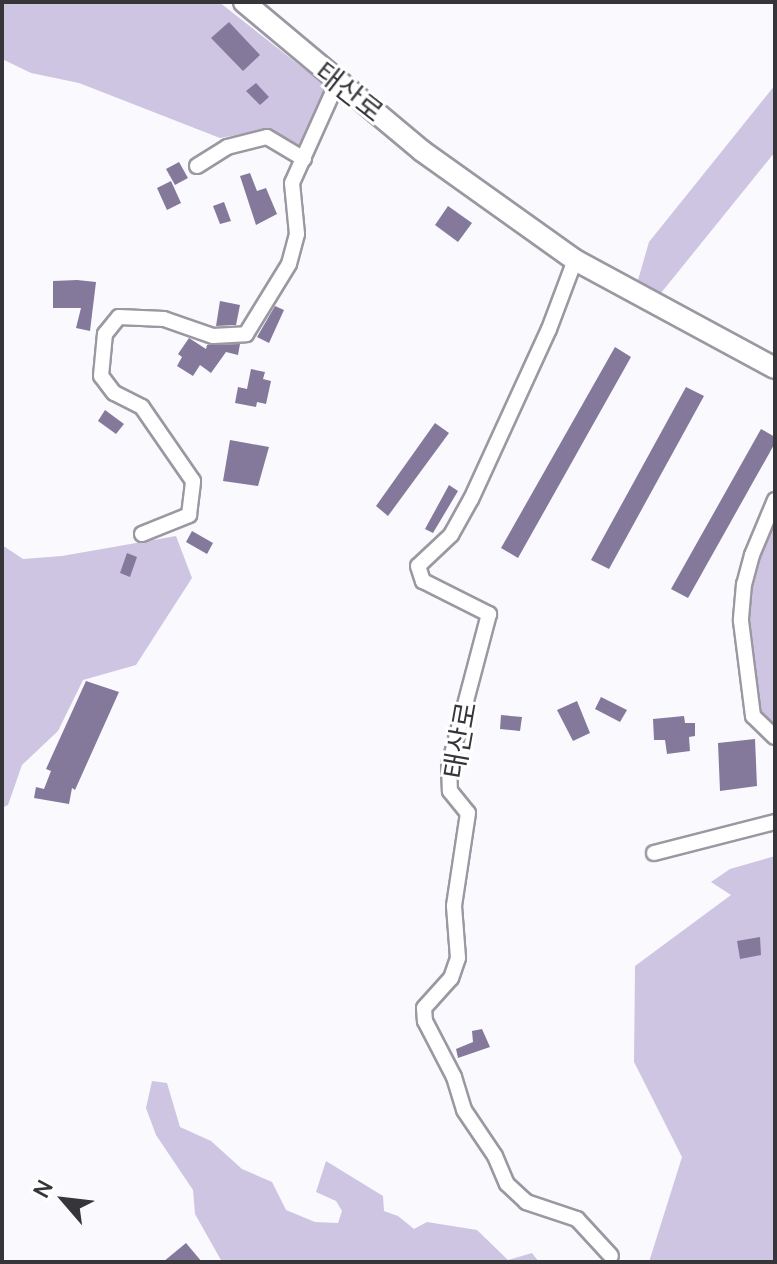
<!DOCTYPE html>
<html>
<head>
<meta charset="utf-8">
<style>
	body { margin:0 }
	#map { position:relative; width:777px; height:1264px; overflow:hidden; background:#faf9fe; font-family:Manrope,"Noto Sans KR",sans-serif }
	div>[style] { position:absolute }
	.green>* { inset:0; background:#cec5e3 }
	.building>* { inset:0; background:#84799b }
	.roads { filter:drop-shadow(2px 0 #9b98a2) drop-shadow(-2px 0 #9b98a2) drop-shadow(0 2px #9b98a2) drop-shadow(0 -2px #9b98a2) }
	.street>* { height:14px; margin:-7px; padding:0 7px; transform-origin:7px; border-radius:7px; background:#fff }
	.secondary>* { height:20px; margin:-10px; padding:0 10px; transform-origin:10px; border-radius:10px; background:#fff }
	span { translate:-50% -50%; white-space:nowrap; text-align:center; line-height:1.15; -webkit-text-stroke:6px #fff; paint-order:stroke }
	.street-label { font-size:28px; color:#363539 }
	.frame { position:absolute; inset:0; border:4px solid #363539; pointer-events:none }
	.north { position:absolute; left:24px; top:1160px; width:80px; height:80px; -webkit-text-stroke:6px #fff; paint-order:stroke; rotate:298deg; font-size:22px; font-weight:700; line-height:32px; text-align:center; color:#363539 }
	.north::after { content:''; display:block; margin:auto; width:28px; height:36px; background:#363539; clip-path:polygon(50% 0,100% 100%,50% 72%,0 100%) }
</style>
</head>
<body>
<div id="map">
	<div class="green">
		<i style="clip-path:polygon(2px 2px,219px 2px,327px 87px,302px 154px,264px 130px,220px 138px,79px 83px,31px 73px,2px 59px)"></i>
		<i style="clip-path:polygon(775px 85px,775px 152px,661px 293px,638px 280px,649px 242px)"></i>
		<i style="clip-path:polygon(775px 512px,775px 731px,757px 711px,747px 629px,748px 591px)"></i>
		<i style="clip-path:polygon(176px 536px,192px 578px,136px 665px,83px 680px,58px 731px,22px 765px,8px 805px,2px 808px,2px 545px,23px 559px,62px 556px)"></i>
		<i style="clip-path:polygon(775px 856px,775px 1262px,649px 1262px,682px 1157px,634px 1062px,635px 966px,731px 895px,711px 882px,730px 869px)"></i>
		<i style="clip-path:polygon(152px 1081px,167px 1083px,180px 1127px,211px 1141px,242px 1169px,272px 1182px,286px 1210px,315px 1222px,338px 1223px,342px 1211px,336px 1201px,316px 1192px,326px 1161px,383px 1196px,384px 1211px,398px 1216px,414px 1229px,427px 1222px,477px 1230px,508px 1260px,532px 1253px,539px 1262px,222px 1262px,195px 1214px,193px 1190px,156px 1135px,146px 1108px)"></i>
	</div>
	<div class="building">
		<i style="clip-path:polygon(229px 22px,260px 55px,243px 71px,211px 38px)"></i>
		<i style="clip-path:polygon(256px 83px,269px 97px,260px 105px,246px 91px)"></i>
		<i style="clip-path:polygon(179px 162px,188px 178px,175px 185px,166px 169px)"></i>
		<i style="clip-path:polygon(250px 173px,257px 191px,266px 188px,277px 214px,256px 225px,240px 176px)"></i>
		<i style="clip-path:polygon(171px 181px,181px 203px,167px 210px,157px 188px)"></i>
		<i style="clip-path:polygon(224px 202px,231px 221px,220px 224px,213px 206px)"></i>
		<i style="clip-path:polygon(448px 206px,472px 223px,458px 242px,435px 225px)"></i>
		<i style="clip-path:polygon(77px 280px,96px 282px,90px 331px,76px 328px,81px 308px,53px 308px,53px 281px)"></i>
		<i style="clip-path:polygon(220px 301px,240px 305px,236px 325px,216px 326px)"></i>
		<i style="clip-path:polygon(275px 306px,284px 310px,269px 343px,257px 337px)"></i>
		<i style="clip-path:polygon(189px 338px,206px 349px,207px 345px,240px 344px,238px 355px,226px 352px,211px 373px,200px 365px,193px 376px,177px 366px,182px 357px,178px 354px)"></i>
		<i style="clip-path:polygon(615px 347px,631px 357px,518px 558px,501px 548px)"></i>
		<i style="clip-path:polygon(251px 369px,265px 372px,263px 379px,271px 381px,266px 404px,257px 402px,256px 407px,235px 403px,238px 387px,247px 389px)"></i>
		<i style="clip-path:polygon(686px 387px,704px 396px,609px 569px,591px 560px)"></i>
		<i style="clip-path:polygon(105px 410px,124px 424px,116px 434px,98px 421px)"></i>
		<i style="clip-path:polygon(435px 423px,449px 433px,388px 516px,376px 506px)"></i>
		<i style="clip-path:polygon(761px 429px,775px 437px,775px 443px,688px 598px,671px 589px)"></i>
		<i style="clip-path:polygon(230px 440px,269px 447px,258px 486px,223px 481px)"></i>
		<i style="clip-path:polygon(449px 485px,458px 491px,433px 533px,425px 529px)"></i>
		<i style="clip-path:polygon(192px 531px,213px 543px,207px 554px,186px 542px)"></i>
		<i style="clip-path:polygon(127px 553px,137px 557px,130px 577px,120px 573px)"></i>
		<i style="clip-path:polygon(86px 681px,119px 692px,75px 790px,72px 788px,69px 804px,34px 798px,36px 787px,44px 789px,51px 771px,46px 769px)"></i>
		<i style="clip-path:polygon(601px 697px,627px 710px,620px 722px,595px 709px)"></i>
		<i style="clip-path:polygon(577px 701px,590px 733px,573px 741px,557px 710px)"></i>
		<i style="clip-path:polygon(501px 715px,522px 717px,520px 731px,500px 729px)"></i>
		<i style="clip-path:polygon(684px 716px,685px 723px,695px 723px,695px 736px,689px 737px,690px 751px,667px 754px,665px 740px,654px 740px,653px 719px)"></i>
		<i style="clip-path:polygon(755px 739px,757px 786px,720px 791px,718px 743px)"></i>
		<i style="clip-path:polygon(760px 937px,761px 955px,740px 959px,737px 941px)"></i>
		<i style="clip-path:polygon(482px 1029px,490px 1047px,458px 1058px,456px 1049px,473px 1042px,472px 1031px)"></i>
		<i style="clip-path:polygon(186px 1243px,202px 1262px,163px 1262px)"></i>
	</div>
	<div class="roads">
		<div class="street">
			<i style="left:197px;top:166px;width:36px;rotate:-32deg"></i>
			<i style="left:227px;top:147px;width:41px;rotate:-14deg"></i>
			<i style="left:267px;top:137px;width:43px;rotate:30.7deg"></i>
			<i style="left:575px;top:260px;width:74px;rotate:110.6deg"></i>
			<i style="left:549px;top:329px;width:187px;rotate:114.6deg"></i>
			<i style="left:471px;top:499px;width:41px;rotate:119.1deg"></i>
			<i style="left:451px;top:535px;width:45px;rotate:136.8deg"></i>
			<i style="left:418px;top:566px;width:16px;rotate:72deg"></i>
			<i style="left:423px;top:581px;width:74px;rotate:26.6deg"></i>
			<i style="left:489px;top:614px;width:156px;rotate:104.8deg"></i>
			<i style="left:449px;top:765px;width:26px;rotate:88deg"></i>
			<i style="left:450px;top:791px;width:28px;rotate:51deg"></i>
			<i style="left:468px;top:813px;width:94px;rotate:98.6deg"></i>
			<i style="left:454px;top:906px;width:52px;rotate:85.6deg"></i>
			<i style="left:458px;top:958px;width:21px;rotate:109deg"></i>
			<i style="left:451px;top:978px;width:40px;rotate:132deg"></i>
			<i style="left:424px;top:1008px;width:13px;rotate:86deg"></i>
			<i style="left:425px;top:1021px;width:63px;rotate:62.6deg"></i>
			<i style="left:454px;top:1077px;width:34px;rotate:73deg"></i>
			<i style="left:464px;top:1110px;width:55px;rotate:56deg"></i>
			<i style="left:495px;top:1156px;width:30px;rotate:67deg"></i>
			<i style="left:507px;top:1184px;width:26px;rotate:43deg"></i>
			<i style="left:526px;top:1202px;width:54px;rotate:18.4deg"></i>
			<i style="left:577px;top:1219px;width:50px;rotate:47.4deg"></i>
			<i style="left:775px;top:500px;width:60px;rotate:112.7deg"></i>
			<i style="left:752px;top:555px;width:30px;rotate:105deg"></i>
			<i style="left:744px;top:584px;width:37px;rotate:95deg"></i>
			<i style="left:741px;top:621px;width:96px;rotate:82.8deg"></i>
			<i style="left:753px;top:716px;width:30px;rotate:44deg"></i>
			<i style="left:142px;top:534px;width:51px;rotate:-22deg"></i>
			<i style="left:189px;top:515px;width:34px;rotate:-83deg"></i>
			<i style="left:193px;top:481px;width:90px;rotate:-124.6deg"></i>
			<i style="left:142px;top:407px;width:31px;rotate:-153deg"></i>
			<i style="left:114px;top:393px;width:21px;rotate:-127deg"></i>
			<i style="left:101px;top:376px;width:42px;rotate:-84.6deg"></i>
			<i style="left:105px;top:334px;width:22px;rotate:-51deg"></i>
			<i style="left:119px;top:317px;width:45px;rotate:2.5deg"></i>
			<i style="left:164px;top:319px;width:52px;rotate:19.1deg"></i>
			<i style="left:213px;top:336px;width:33px;rotate:-3deg"></i>
			<i style="left:246px;top:334px;width:82px;rotate:-58.4deg"></i>
			<i style="left:289px;top:264px;width:31px;rotate:-75deg"></i>
			<i style="left:297px;top:234px;width:51px;rotate:-95.6deg"></i>
			<i style="left:292px;top:183px;width:110px;rotate:-65.8deg"></i>
			<i style="left:654px;top:853px;width:125px;rotate:-14.4deg"></i>
		</div>
		<div class="secondary">
			<i style="left:244px;top:2px;width:232px;rotate:39.9deg"></i>
			<i style="left:422px;top:151px;width:188px;rotate:35.5deg"></i>
			<i style="left:575px;top:260px;width:227px;rotate:28.4deg"></i>
		</div>
	</div>
	<div class="street-label">
		<span style="left:350px;top:91px;rotate:38deg">태산로</span>
		<span style="left:459px;top:740px;rotate:-80deg">태산로</span>
	</div>
	<div class="frame"></div>
	<div class="north">N</div>
</div>
</body>
</html>
